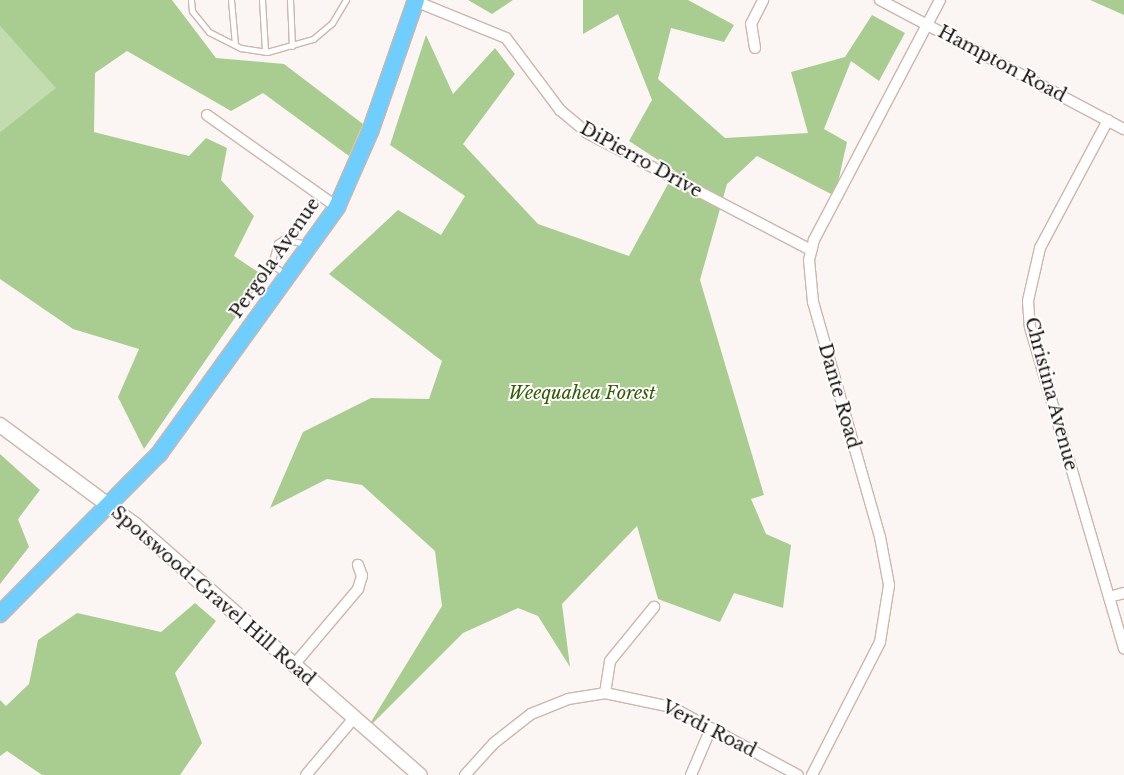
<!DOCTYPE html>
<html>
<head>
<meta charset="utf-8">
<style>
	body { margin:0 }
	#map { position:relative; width:1124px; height:775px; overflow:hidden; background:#fbf6f4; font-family:"Libre Baskerville",serif }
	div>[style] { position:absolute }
	.green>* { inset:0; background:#c2dcb0 }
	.forest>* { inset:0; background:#a9cd90 }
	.roads { filter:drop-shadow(1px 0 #cdb6ab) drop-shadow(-1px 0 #cdb6ab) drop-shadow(0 1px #cdb6ab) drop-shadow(0 -1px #cdb6ab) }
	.lane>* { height:5px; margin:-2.5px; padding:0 2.5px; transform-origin:2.5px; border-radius:2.5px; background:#fff }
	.street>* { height:10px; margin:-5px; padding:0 5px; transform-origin:5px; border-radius:5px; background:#fff }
	.secondary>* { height:14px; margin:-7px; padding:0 7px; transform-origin:7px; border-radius:7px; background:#fff }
	.primary>* { height:16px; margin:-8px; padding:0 8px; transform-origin:8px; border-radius:8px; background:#6fcefe }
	span { translate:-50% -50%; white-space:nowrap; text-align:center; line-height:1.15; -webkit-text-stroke:4px #fff; paint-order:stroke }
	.street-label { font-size:18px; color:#19110e }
	.park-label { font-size:18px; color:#335b00; font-style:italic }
</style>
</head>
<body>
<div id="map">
	<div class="green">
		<i style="clip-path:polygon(0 26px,57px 88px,0 132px)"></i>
	</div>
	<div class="forest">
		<i style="clip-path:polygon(0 0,172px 0,216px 58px,284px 64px,363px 124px,349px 156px,263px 93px,231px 111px,127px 51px,95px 73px,94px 132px,189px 156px,206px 138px,227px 148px,221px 180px,254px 216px,234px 256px,264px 276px,144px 449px,118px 397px,139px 349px,73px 329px,0 279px,0 132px,56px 88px,0 26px)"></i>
		<i style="clip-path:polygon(468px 0,513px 0,492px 14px)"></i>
		<i style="clip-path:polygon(583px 0,688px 0,734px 25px,724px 42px,671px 28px,658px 79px,725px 138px,808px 133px,791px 72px,845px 57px,872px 15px,905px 33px,879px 81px,851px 61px,824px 129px,847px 142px,835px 196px,757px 156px,727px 184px,700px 280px,764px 495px,751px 499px,766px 534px,791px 545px,783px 608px,734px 593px,720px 622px,658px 599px,637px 526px,562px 604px,570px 667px,538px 616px,518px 608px,463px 633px,366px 730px,442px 606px,435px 551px,362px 485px,327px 479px,270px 508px,303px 432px,371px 398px,429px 399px,442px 361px,329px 274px,398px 210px,441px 235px,465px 196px,390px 145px,426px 35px,453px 94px,495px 48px,515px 74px,463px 144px,538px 224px,629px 256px,675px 171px,629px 141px,652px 100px,618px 14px,583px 34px)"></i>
		<i style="clip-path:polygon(1090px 0,1124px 0,1124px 15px)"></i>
		<i style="clip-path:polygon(0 454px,40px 490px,18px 519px,29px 547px,0 584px)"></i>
		<i style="clip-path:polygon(195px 603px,216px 621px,175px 673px,202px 743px,180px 775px,42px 775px,7px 751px,0 756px,0 700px,6px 706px,29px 684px,38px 640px,77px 613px,161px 632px)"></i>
	</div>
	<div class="roads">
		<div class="lane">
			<i style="left:191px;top:0;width:11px;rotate:85deg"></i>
			<i style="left:192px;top:11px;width:27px;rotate:51deg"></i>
			<i style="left:209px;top:32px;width:36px;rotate:27deg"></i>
			<i style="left:241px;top:48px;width:26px;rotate:9deg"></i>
			<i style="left:267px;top:52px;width:48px;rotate:-15.8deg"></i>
			<i style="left:313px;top:39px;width:25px;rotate:-40deg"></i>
			<i style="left:332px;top:23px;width:27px;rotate:-59deg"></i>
			<i style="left:231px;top:0;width:45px;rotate:84.9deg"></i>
			<i style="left:262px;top:0;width:51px;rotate:86.6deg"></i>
			<i style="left:290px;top:0;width:46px;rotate:87.5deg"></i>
			<i style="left:285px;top:274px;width:17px;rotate:-144deg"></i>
			<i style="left:271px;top:264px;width:22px;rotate:-74deg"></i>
			<i style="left:277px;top:243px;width:7px;rotate:-34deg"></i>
			<i style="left:283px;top:239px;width:25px;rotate:12deg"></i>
		</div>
		<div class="street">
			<i style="left:880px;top:0;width:276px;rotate:27.9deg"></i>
			<i style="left:415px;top:1px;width:98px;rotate:22.1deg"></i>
			<i style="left:506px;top:38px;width:90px;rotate:53.1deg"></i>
			<i style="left:560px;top:110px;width:35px;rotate:40deg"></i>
			<i style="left:587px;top:133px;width:253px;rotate:27.6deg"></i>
			<i style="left:755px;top:48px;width:24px;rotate:-99deg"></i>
			<i style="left:751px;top:24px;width:27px;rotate:-63deg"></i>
			<i style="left:207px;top:115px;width:159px;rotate:35.3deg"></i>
			<i style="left:1108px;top:120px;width:145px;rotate:118deg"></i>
			<i style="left:1040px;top:248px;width:54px;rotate:102.8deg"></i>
			<i style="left:1028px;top:301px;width:26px;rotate:86deg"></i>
			<i style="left:1030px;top:327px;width:335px;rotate:73.7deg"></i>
			<i style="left:1109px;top:597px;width:16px;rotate:-15deg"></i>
			<i style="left:293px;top:666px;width:101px;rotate:-49.8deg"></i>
			<i style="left:358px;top:589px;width:14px;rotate:-73deg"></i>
			<i style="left:362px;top:576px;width:12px;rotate:-110deg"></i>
			<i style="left:605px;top:693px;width:32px;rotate:-81deg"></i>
			<i style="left:610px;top:661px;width:70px;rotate:-50.8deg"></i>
			<i style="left:306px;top:775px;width:75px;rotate:-49.9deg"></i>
			<i style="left:465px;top:775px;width:43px;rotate:-47.8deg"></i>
			<i style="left:494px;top:743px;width:47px;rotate:-38.1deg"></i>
			<i style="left:531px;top:714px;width:40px;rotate:-22deg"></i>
			<i style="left:568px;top:699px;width:37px;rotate:-9deg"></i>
			<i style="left:605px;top:693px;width:67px;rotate:12deg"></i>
			<i style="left:671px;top:707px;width:144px;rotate:28.2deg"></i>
			<i style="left:691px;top:775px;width:51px;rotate:-66.9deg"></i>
			<i style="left:812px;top:775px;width:149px;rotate:-62.9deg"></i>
			<i style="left:880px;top:642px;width:58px;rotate:-81deg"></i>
			<i style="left:889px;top:585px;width:49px;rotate:-100.6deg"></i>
			<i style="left:880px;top:537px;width:244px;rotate:-105.9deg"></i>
			<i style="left:813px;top:302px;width:42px;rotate:-95.4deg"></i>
			<i style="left:809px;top:260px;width:21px;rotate:-76deg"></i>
			<i style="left:814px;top:240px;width:271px;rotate:-62.3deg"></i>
		</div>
		<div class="secondary">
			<i style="left:0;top:425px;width:168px;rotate:36.5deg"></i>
			<i style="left:135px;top:525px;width:379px;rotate:41.3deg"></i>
		</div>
		<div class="primary">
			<i style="left:0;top:614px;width:226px;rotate:-45.2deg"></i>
			<i style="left:159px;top:454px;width:304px;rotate:-54.2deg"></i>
			<i style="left:337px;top:207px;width:82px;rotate:-66.3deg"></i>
			<i style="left:370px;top:132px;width:140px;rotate:-70.8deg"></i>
		</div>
	</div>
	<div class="street-label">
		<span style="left:1002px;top:64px;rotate:28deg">Hampton Road</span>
		<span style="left:641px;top:160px;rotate:29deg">DiPierro Drive</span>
		<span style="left:275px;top:258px;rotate:-55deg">Pergola Avenue</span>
		<span style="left:1051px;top:394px;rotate:75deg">Christina Avenue</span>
		<span style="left:839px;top:396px;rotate:74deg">Dante Road</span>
		<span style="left:213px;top:596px;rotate:41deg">Spotswood-Gravel Hill Road</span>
		<span style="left:709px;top:729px;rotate:27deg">Verdi Road</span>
	</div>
	<div class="park-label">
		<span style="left:582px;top:393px">Weequahea Forest</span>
	</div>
</div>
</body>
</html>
